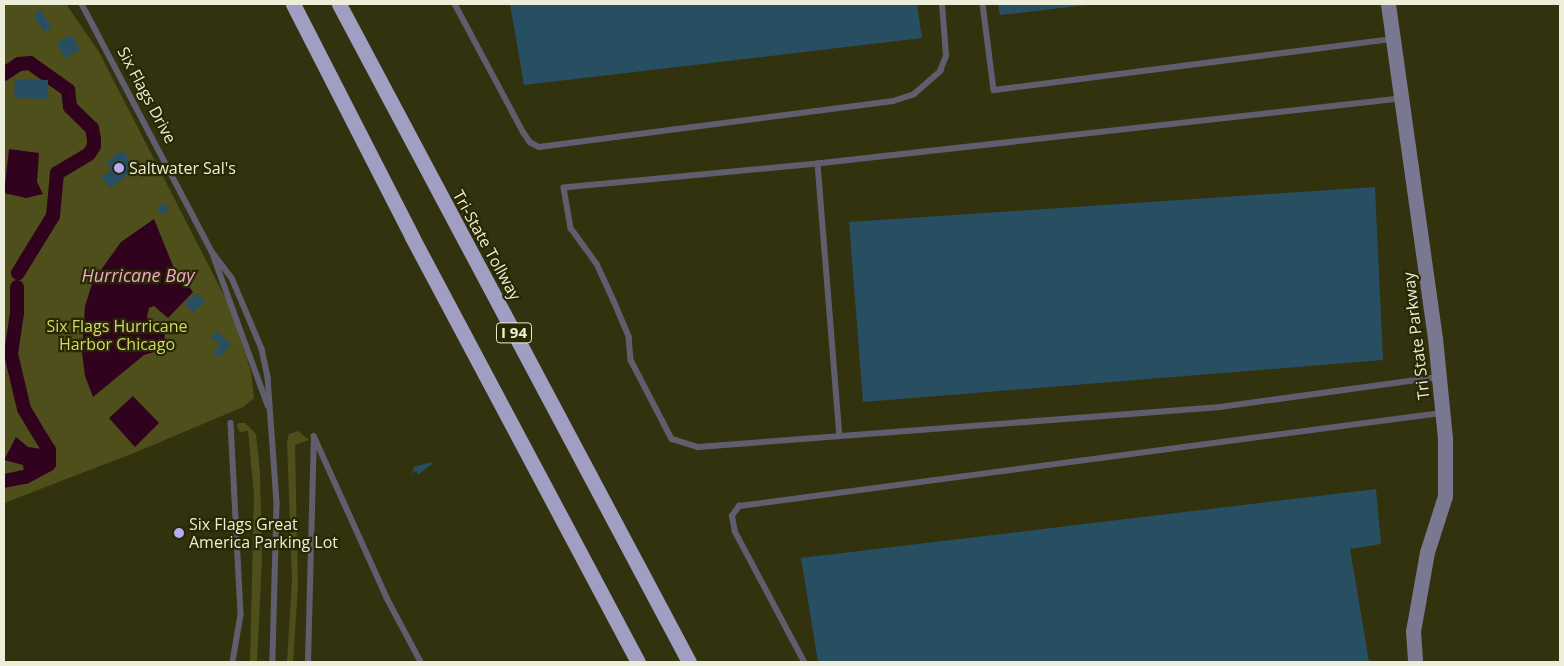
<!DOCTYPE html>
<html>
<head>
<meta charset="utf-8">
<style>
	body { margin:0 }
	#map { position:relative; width:1564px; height:666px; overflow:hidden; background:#32320e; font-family:"Open Sans",sans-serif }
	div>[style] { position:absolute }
	.green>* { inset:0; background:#4f4f1c }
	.water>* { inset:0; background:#30021e }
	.canal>* { height:14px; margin:-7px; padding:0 7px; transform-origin:7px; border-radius:7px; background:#30021e }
	.building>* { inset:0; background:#274f61 }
	.round { border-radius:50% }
	.lane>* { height:5.5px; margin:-2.75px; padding:0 2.75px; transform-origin:2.75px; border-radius:2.75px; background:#605e6e }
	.secondary>* { height:15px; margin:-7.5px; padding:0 7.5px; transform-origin:7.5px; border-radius:7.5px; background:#7a7890 }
	.highway>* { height:15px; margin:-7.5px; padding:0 7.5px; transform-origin:7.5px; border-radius:7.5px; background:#a19ec3 }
	.dots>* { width:14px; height:14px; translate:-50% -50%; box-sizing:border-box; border:2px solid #282803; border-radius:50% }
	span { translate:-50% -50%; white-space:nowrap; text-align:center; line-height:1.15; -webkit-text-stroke:4.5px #282803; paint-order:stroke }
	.shield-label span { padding:1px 4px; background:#282803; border:1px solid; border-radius:4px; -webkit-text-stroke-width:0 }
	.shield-label { font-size:15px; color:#edeeda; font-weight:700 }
	.street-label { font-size:16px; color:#edeeda }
	.poi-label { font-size:16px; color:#edeeda }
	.left { translate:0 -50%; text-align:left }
	.park-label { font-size:16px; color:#d6d76b }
	.water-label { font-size:18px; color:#f4a4cb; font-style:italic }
	.frame { position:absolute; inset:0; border:5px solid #edeeda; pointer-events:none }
</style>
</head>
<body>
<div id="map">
	<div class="green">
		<i style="clip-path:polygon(4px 4px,66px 4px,99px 52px,231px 309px,251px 372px,254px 398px,243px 407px,139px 451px,4px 503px)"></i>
		<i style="clip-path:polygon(245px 423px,256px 434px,260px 472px,262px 560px,257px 662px,250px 662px,254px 495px,248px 431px,240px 432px,237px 426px,238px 423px)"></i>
		<i style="clip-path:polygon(298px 431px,309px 440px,295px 445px,298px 587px,293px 662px,287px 662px,292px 580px,287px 441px,289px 434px)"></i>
	</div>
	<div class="water">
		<i style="clip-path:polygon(9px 149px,39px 153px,37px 182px,43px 194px,26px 198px,4px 193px)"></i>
		<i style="clip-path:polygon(154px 219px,173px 266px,193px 292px,168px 318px,154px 306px,149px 308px,147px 317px,150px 324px,165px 326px,164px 349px,144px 355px,93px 397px,85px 376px,82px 352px,85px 306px,93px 281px,121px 242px)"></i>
		<i style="clip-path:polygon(133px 396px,159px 423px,135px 447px,109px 418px)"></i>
		<i style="clip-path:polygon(16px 437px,28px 447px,49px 450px,49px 464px,25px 477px,23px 465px,4px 460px)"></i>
	</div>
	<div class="canal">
		<i style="left:4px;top:74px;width:18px;rotate:-34deg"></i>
		<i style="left:19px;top:64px;width:11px;rotate:-5deg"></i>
		<i style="left:30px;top:63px;width:47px;rotate:35.4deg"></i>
		<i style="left:68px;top:90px;width:17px;rotate:83deg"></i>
		<i style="left:70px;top:107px;width:30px;rotate:44deg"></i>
		<i style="left:92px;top:128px;width:11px;rotate:80deg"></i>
		<i style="left:94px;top:139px;width:7px;rotate:90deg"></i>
		<i style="left:94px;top:146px;width:9px;rotate:122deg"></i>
		<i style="left:89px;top:154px;width:37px;rotate:149deg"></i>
		<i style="left:57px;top:173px;width:43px;rotate:95.3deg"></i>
		<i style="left:53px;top:216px;width:67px;rotate:121.6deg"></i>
		<i style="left:17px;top:287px;width:26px;rotate:90deg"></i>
		<i style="left:17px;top:313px;width:41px;rotate:98.3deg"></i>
		<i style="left:11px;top:354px;width:57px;rotate:76.7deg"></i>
		<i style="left:24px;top:409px;width:26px;rotate:59deg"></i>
		<i style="left:4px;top:481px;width:21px;rotate:-11deg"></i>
		<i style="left:25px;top:477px;width:27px;rotate:-28deg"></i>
		<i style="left:49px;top:464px;width:14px;rotate:-90deg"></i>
		<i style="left:49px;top:450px;width:19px;rotate:-122deg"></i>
	</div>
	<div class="building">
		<i style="clip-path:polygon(510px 4px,917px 4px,922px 38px,524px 85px)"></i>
		<i style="clip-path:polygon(998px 4px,1087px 4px,1087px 5px,1000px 15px)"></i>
		<i style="clip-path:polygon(39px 9px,52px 27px,44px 32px,34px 16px)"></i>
		<i style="clip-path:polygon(72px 35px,80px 50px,65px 58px,57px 43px)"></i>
		<i style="clip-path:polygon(15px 79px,48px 80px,48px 99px,14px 98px)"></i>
		<i style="clip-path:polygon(122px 150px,136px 168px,111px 188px,101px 178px,112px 169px,106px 163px)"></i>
		<i style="clip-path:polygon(1375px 187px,1383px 360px,863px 402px,849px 222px)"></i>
		<i class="round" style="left:158px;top:204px;width:10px;height:10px"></i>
		<i style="clip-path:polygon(197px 293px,205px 302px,193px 313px,185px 303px)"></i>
		<i style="clip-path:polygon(217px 331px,231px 345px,219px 358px,213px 352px,220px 345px,211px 337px)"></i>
		<i style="clip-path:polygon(431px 462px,432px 464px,418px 475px,416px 471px,412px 474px,414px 467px)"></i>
		<i style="clip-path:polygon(1376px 489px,1381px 544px,1350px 549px,1369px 662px,818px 662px,801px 558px)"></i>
	</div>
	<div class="lane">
		<i style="left:82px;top:4px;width:281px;rotate:62.3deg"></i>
		<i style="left:213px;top:253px;width:31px;rotate:53deg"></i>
		<i style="left:232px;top:278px;width:77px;rotate:67.1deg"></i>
		<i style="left:262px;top:349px;width:29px;rotate:78deg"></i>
		<i style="left:268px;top:377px;width:127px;rotate:85.9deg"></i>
		<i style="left:277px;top:504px;width:158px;rotate:91.5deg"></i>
		<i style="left:455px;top:4px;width:146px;rotate:61.9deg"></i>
		<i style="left:524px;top:133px;width:11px;rotate:56deg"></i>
		<i style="left:530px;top:142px;width:10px;rotate:29deg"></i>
		<i style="left:539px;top:147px;width:357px;rotate:-7.4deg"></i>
		<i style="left:893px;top:101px;width:22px;rotate:-18deg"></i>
		<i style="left:914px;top:94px;width:35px;rotate:-41deg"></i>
		<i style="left:940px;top:71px;width:16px;rotate:-68deg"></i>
		<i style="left:946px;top:56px;width:52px;rotate:-94.4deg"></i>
		<i style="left:983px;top:4px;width:87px;rotate:82.7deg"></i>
		<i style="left:994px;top:90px;width:400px;rotate:-7.3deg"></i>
		<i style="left:1400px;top:99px;width:586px;rotate:173.63deg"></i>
		<i style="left:818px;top:164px;width:255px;rotate:174.6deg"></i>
		<i style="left:564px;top:188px;width:41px;rotate:80.1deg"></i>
		<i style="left:571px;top:228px;width:44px;rotate:54.2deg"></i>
		<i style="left:597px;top:264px;width:41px;rotate:65.3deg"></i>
		<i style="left:614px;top:301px;width:39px;rotate:67deg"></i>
		<i style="left:629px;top:337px;width:23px;rotate:85deg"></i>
		<i style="left:631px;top:360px;width:89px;rotate:62.6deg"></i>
		<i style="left:672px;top:439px;width:27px;rotate:17deg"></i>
		<i style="left:698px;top:447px;width:524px;rotate:-4.38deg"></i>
		<i style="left:1220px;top:407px;width:220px;rotate:-7.8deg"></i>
		<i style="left:818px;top:164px;width:273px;rotate:85.4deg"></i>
		<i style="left:214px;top:257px;width:158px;rotate:70deg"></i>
		<i style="left:231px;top:423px;width:192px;rotate:87deg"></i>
		<i style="left:241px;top:615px;width:48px;rotate:99.7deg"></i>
		<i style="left:314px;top:436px;width:178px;rotate:65.7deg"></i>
		<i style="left:387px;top:598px;width:72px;rotate:62deg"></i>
		<i style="left:308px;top:662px;width:224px;rotate:-88.5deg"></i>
		<i style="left:804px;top:662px;width:147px;rotate:-118deg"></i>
		<i style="left:735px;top:532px;width:16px;rotate:-101deg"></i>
		<i style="left:732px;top:516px;width:12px;rotate:-55deg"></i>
		<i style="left:739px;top:506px;width:708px;rotate:-7.55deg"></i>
	</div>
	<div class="secondary">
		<i style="left:1388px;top:4px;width:337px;rotate:82deg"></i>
		<i style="left:1435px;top:338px;width:100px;rotate:84.3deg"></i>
		<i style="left:1445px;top:438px;width:58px;rotate:90deg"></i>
		<i style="left:1445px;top:496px;width:59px;rotate:107.8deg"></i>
		<i style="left:1427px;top:552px;width:80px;rotate:100deg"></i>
		<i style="left:1413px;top:631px;width:31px;rotate:86deg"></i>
	</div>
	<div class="highway">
		<i style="left:293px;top:4px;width:262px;rotate:62.9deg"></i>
		<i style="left:412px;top:237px;width:481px;rotate:62deg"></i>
		<i style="left:339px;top:4px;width:745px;rotate:61.99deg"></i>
	</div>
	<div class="dots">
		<i style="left:119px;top:168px;background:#b5acf8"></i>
		<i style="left:179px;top:533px;background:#b5acf8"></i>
	</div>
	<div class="shield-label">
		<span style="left:514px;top:333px">I 94</span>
	</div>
	<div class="street-label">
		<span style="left:147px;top:95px;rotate:62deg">Six Flags Drive</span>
		<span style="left:487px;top:245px;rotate:61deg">Tri-State Tollway</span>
		<span style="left:1416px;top:336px;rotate:-97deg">Tri State Parkway</span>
	</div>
	<div class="poi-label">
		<span class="left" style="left:129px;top:168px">Saltwater Sal's</span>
		<span class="left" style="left:189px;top:533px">Six Flags Great<br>America Parking Lot</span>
	</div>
	<div class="park-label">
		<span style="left:117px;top:335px">Six Flags Hurricane<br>Harbor Chicago</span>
	</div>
	<div class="water-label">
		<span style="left:138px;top:275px">Hurricane Bay</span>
	</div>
	<div class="frame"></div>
</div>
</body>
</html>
